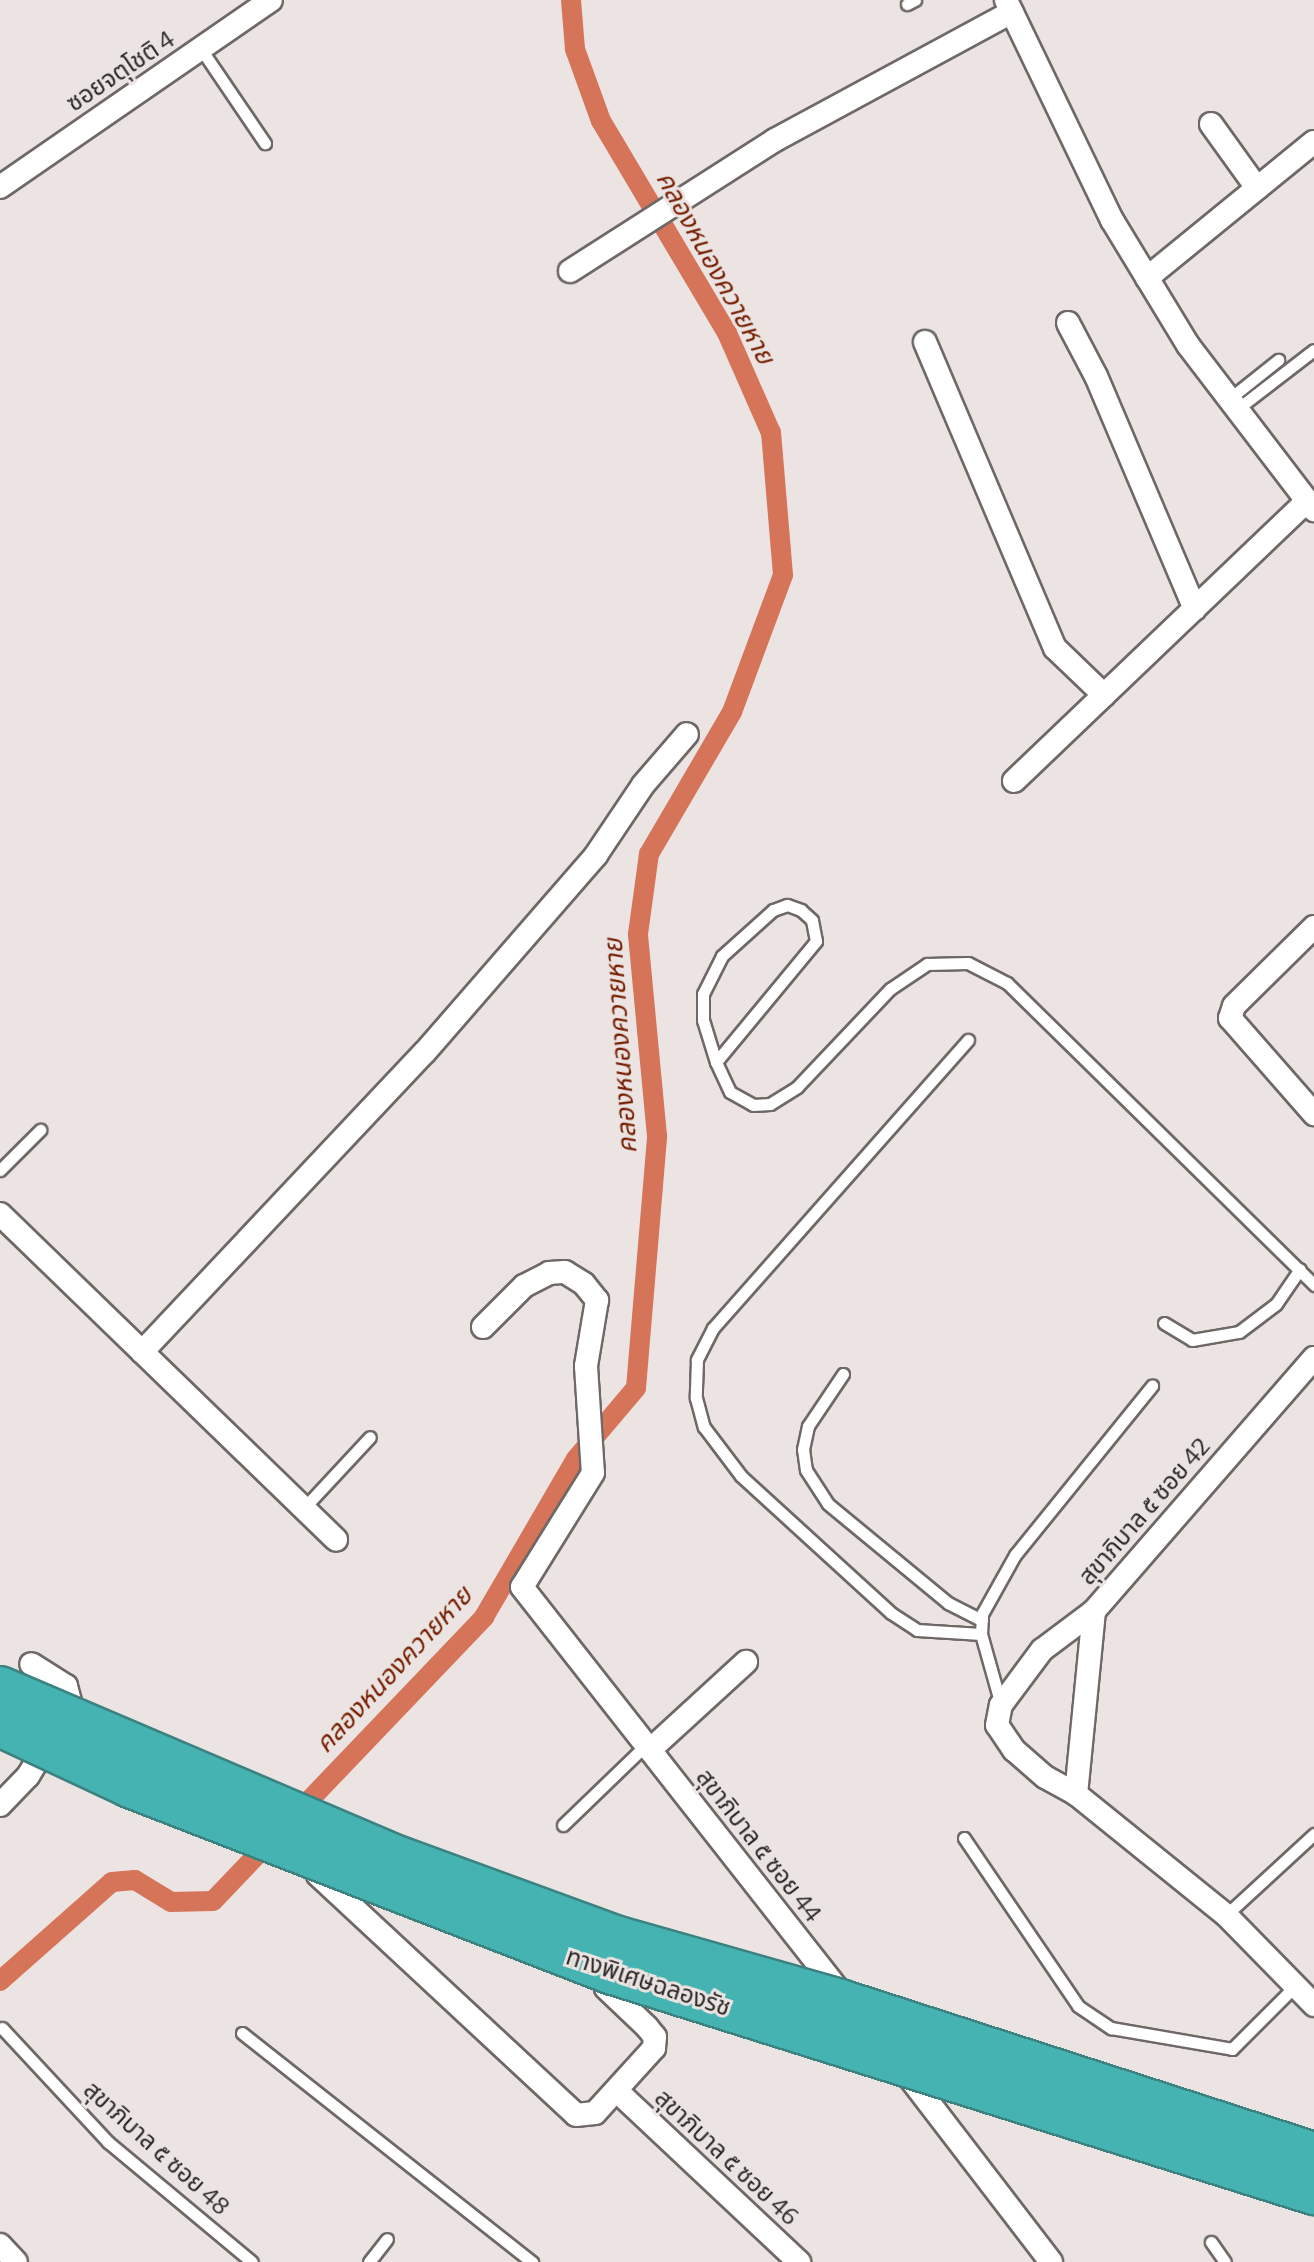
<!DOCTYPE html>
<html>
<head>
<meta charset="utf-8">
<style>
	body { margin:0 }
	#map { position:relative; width:1314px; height:2262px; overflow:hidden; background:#ebe4e2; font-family:Bitter,"Noto Sans Thai",serif }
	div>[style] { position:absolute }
	.canal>* { height:20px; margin:-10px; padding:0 10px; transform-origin:10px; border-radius:10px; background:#d6745a }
	.roads { filter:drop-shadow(2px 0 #6e6866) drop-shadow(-2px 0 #6e6866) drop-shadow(0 2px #6e6866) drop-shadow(0 -2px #6e6866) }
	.service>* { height:11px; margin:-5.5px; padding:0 5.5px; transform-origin:5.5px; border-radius:5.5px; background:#fff }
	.minor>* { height:22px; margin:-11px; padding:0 11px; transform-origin:11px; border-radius:11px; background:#fff }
	.bridges { filter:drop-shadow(2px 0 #3c8281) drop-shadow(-2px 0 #3c8281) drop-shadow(0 2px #3c8281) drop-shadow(0 -2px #3c8281) }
	.motorway-bridge>* { height:42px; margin:-21px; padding:0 21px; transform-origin:21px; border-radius:21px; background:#45b3b2 }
	span { translate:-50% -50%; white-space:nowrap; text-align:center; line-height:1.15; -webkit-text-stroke:6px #ebe4e2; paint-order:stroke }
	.street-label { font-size:24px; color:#2a2727 }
	.water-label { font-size:26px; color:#761e01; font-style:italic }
</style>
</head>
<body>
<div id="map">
	<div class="canal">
		<i style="left:0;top:1981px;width:149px;rotate:-41.5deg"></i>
		<i style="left:112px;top:1882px;width:23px;rotate:-5deg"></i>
		<i style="left:135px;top:1880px;width:42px;rotate:31.4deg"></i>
		<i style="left:171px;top:1902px;width:42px;rotate:-1.4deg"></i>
		<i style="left:213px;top:1901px;width:393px;rotate:-46.3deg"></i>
		<i style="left:484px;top:1617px;width:183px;rotate:-59.8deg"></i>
		<i style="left:576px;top:1459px;width:93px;rotate:-49.8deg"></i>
		<i style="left:636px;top:1388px;width:253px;rotate:-85.2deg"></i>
		<i style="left:657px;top:1136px;width:203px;rotate:-95.4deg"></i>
		<i style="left:638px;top:934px;width:81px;rotate:-82.2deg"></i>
		<i style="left:649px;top:854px;width:164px;rotate:-59.7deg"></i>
		<i style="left:732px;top:712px;width:146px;rotate:-69.6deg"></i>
		<i style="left:783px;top:575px;width:143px;rotate:-94.8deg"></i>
		<i style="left:771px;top:433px;width:109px;rotate:-113.7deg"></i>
		<i style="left:727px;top:333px;width:247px;rotate:-120.7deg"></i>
		<i style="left:601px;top:121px;width:77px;rotate:-109.9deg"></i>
		<i style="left:575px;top:49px;width:49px;rotate:-94.7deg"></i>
	</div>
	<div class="roads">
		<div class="service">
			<i style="left:907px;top:4px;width:9px;rotate:-27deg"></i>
			<i style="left:201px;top:49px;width:114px;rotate:55.8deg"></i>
			<i style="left:1229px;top:399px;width:63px;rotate:-38.5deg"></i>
			<i style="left:1236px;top:410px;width:98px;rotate:-37.6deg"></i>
			<i style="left:968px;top:1040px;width:385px;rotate:131.5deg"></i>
			<i style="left:713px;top:1328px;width:36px;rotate:117deg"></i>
			<i style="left:697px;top:1360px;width:38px;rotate:92deg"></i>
			<i style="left:696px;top:1398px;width:30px;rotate:75deg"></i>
			<i style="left:704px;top:1427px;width:61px;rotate:52.9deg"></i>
			<i style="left:741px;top:1476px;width:203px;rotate:42.4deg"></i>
			<i style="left:891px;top:1613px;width:31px;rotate:33deg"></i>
			<i style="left:917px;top:1630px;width:64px;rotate:3.6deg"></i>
			<i style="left:716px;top:1062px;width:157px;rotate:-50.4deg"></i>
			<i style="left:816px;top:941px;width:21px;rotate:-101deg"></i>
			<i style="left:812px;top:920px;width:15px;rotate:-138deg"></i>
			<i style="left:801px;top:910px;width:15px;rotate:-160deg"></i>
			<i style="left:787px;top:905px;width:15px;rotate:160deg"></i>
			<i style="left:773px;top:910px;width:69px;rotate:138deg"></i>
			<i style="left:722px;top:956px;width:42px;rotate:116.6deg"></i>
			<i style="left:703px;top:994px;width:26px;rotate:90deg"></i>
			<i style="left:703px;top:1020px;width:44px;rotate:72.8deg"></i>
			<i style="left:716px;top:1062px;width:33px;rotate:65deg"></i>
			<i style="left:730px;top:1092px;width:26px;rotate:29deg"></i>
			<i style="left:753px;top:1105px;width:17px;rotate:-3deg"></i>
			<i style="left:770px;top:1104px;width:32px;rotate:-32deg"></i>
			<i style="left:797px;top:1087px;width:135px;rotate:-46.5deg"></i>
			<i style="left:890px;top:989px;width:45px;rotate:-34deg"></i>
			<i style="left:927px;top:964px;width:41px;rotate:-1.4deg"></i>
			<i style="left:968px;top:963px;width:44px;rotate:27.1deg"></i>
			<i style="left:1007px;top:983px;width:431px;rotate:44.5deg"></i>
			<i style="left:0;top:1170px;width:57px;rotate:-45deg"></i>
			<i style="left:1164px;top:1323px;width:33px;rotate:31deg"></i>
			<i style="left:1192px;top:1340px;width:48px;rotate:-9.7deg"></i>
			<i style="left:1239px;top:1332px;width:46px;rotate:-37.1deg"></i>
			<i style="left:1276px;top:1304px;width:42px;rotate:-55.6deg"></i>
			<i style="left:843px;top:1374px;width:63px;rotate:123.9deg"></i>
			<i style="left:808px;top:1426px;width:24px;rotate:102deg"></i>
			<i style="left:803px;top:1449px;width:21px;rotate:82deg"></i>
			<i style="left:806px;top:1470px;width:40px;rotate:57.1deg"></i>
			<i style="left:828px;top:1504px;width:156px;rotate:39.5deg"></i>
			<i style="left:948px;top:1603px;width:38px;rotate:27deg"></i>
			<i style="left:303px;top:1509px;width:98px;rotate:-47.1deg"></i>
			<i style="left:1001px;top:1705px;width:74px;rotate:-105.7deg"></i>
			<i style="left:981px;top:1634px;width:20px;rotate:-87deg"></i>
			<i style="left:982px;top:1614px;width:68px;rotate:-60.8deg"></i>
			<i style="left:1015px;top:1555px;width:218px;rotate:-51deg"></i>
			<i style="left:563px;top:1825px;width:117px;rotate:-44deg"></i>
			<i style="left:964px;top:1838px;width:203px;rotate:55.8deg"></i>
			<i style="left:1078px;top:2006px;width:40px;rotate:34deg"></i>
			<i style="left:1111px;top:2028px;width:123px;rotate:9.8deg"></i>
			<i style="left:1232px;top:2049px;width:89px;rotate:-45deg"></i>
			<i style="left:1226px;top:1915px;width:120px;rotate:-42.6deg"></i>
			<i style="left:2px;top:2028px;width:156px;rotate:47.1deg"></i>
			<i style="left:108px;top:2142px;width:187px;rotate:39.8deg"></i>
			<i style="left:242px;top:2033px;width:370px;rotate:38.3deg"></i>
			<i style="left:1211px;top:2242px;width:24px;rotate:55deg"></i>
			<i style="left:369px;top:2262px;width:29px;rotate:-52deg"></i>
		</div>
		<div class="minor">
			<i style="left:1006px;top:0;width:244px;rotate:64.3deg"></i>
			<i style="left:1112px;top:220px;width:146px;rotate:58.7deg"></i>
			<i style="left:1188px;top:345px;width:208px;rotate:52.6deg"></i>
			<i style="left:1211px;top:124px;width:79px;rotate:54.3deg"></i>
			<i style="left:0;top:187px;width:329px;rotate:-34.6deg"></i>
			<i style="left:570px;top:271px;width:243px;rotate:-32.6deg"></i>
			<i style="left:775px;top:140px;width:269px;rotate:-28.4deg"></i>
			<i style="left:1147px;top:278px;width:215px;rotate:-39.2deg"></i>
			<i style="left:1068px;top:323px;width:60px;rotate:62.2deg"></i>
			<i style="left:1096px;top:376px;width:253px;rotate:67deg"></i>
			<i style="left:925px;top:342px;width:332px;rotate:67deg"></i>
			<i style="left:1055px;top:648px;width:68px;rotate:43.8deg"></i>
			<i style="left:1014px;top:781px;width:404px;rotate:-43.7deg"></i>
			<i style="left:1314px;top:927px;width:112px;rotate:135.4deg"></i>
			<i style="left:1234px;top:1006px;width:13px;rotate:108deg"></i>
			<i style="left:1230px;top:1018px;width:128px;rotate:48.8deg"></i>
			<i style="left:0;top:1214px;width:468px;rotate:44.1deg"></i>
			<i style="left:483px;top:1327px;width:58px;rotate:-45deg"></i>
			<i style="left:524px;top:1286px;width:28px;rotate:-27deg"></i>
			<i style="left:549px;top:1273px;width:16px;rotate:-4deg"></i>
			<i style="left:565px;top:1272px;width:22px;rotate:32deg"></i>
			<i style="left:584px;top:1284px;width:21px;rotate:51deg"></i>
			<i style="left:597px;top:1300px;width:67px;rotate:99.5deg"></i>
			<i style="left:586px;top:1366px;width:107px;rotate:86.3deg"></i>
			<i style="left:593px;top:1473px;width:134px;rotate:121.9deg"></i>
			<i style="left:522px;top:1587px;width:520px;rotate:51.87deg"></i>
			<i style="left:142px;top:1352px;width:412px;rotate:-46.7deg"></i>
			<i style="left:425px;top:1052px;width:261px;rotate:-49deg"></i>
			<i style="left:596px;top:855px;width:84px;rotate:-56.1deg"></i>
			<i style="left:643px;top:785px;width:67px;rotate:-49.2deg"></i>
			<i style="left:1314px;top:1358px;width:335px;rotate:131deg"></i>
			<i style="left:1094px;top:1611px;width:184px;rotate:95.6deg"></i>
			<i style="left:1076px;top:1794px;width:193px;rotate:38.9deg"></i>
			<i style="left:1226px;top:1915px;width:126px;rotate:45.6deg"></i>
			<i style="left:651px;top:1749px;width:129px;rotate:-42.5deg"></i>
			<i style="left:1076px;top:1794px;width:35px;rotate:-151deg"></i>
			<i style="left:1045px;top:1777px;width:41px;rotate:-138.9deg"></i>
			<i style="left:1014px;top:1750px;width:30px;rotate:-124deg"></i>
			<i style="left:997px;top:1725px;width:20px;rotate:-79deg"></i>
			<i style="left:1001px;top:1705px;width:69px;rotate:-53.3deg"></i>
			<i style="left:1042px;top:1650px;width:65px;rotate:-36.9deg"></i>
			<i style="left:0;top:1805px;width:40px;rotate:-46deg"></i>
			<i style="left:28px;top:1776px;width:83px;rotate:-58.8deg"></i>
			<i style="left:71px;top:1705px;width:20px;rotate:-105deg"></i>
			<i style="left:66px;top:1686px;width:41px;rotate:-147.8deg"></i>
			<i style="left:318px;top:1875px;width:352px;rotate:42.9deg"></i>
			<i style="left:576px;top:2115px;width:19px;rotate:-6deg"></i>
			<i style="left:595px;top:2113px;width:88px;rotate:-47.8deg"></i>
			<i style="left:654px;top:2048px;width:11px;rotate:-85deg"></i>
			<i style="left:655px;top:2037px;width:13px;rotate:-129deg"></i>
			<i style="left:647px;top:2027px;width:57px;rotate:-136.4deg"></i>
			<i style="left:903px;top:2069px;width:243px;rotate:52.5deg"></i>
			<i style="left:617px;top:2091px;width:250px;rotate:43.2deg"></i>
			<i style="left:0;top:2245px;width:23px;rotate:47deg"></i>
		</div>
	</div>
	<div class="bridges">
		<div class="motorway-bridge">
			<i style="left:0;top:1688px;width:434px;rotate:23.1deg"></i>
			<i style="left:399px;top:1858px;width:233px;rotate:20.1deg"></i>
			<i style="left:618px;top:1938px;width:231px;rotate:15.8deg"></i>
			<i style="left:840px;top:2001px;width:498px;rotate:17.9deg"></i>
			<i style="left:0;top:1725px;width:144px;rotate:25.1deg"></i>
			<i style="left:130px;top:1786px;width:515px;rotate:21.18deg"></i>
			<i style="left:610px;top:1972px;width:738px;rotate:17.43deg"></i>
		</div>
	</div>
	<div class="street-label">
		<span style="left:121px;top:72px;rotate:-34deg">ซอยจตุโชติ 4</span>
		<span style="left:1145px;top:1512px;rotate:-49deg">สุขาภิบาล ๕ ซอย 42</span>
		<span style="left:758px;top:1846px;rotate:52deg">สุขาภิบาล ๕ ซอย 44</span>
		<span style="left:648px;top:1983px;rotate:18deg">ทางพิเศษฉลองรัช</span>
		<span style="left:156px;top:2149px;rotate:42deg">สุขาภิบาล ๕ ซอย 48</span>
		<span style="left:726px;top:2158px;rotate:43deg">สุขาภิบาล ๕ ซอย 46</span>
	</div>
	<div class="water-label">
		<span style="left:715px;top:268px;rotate:61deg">คลองหนองควายหาย</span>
		<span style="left:621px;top:1046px;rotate:-94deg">คลองหนองควายหาย</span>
		<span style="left:394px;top:1670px;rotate:-47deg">คลองหนองควายหาย</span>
	</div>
</div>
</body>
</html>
